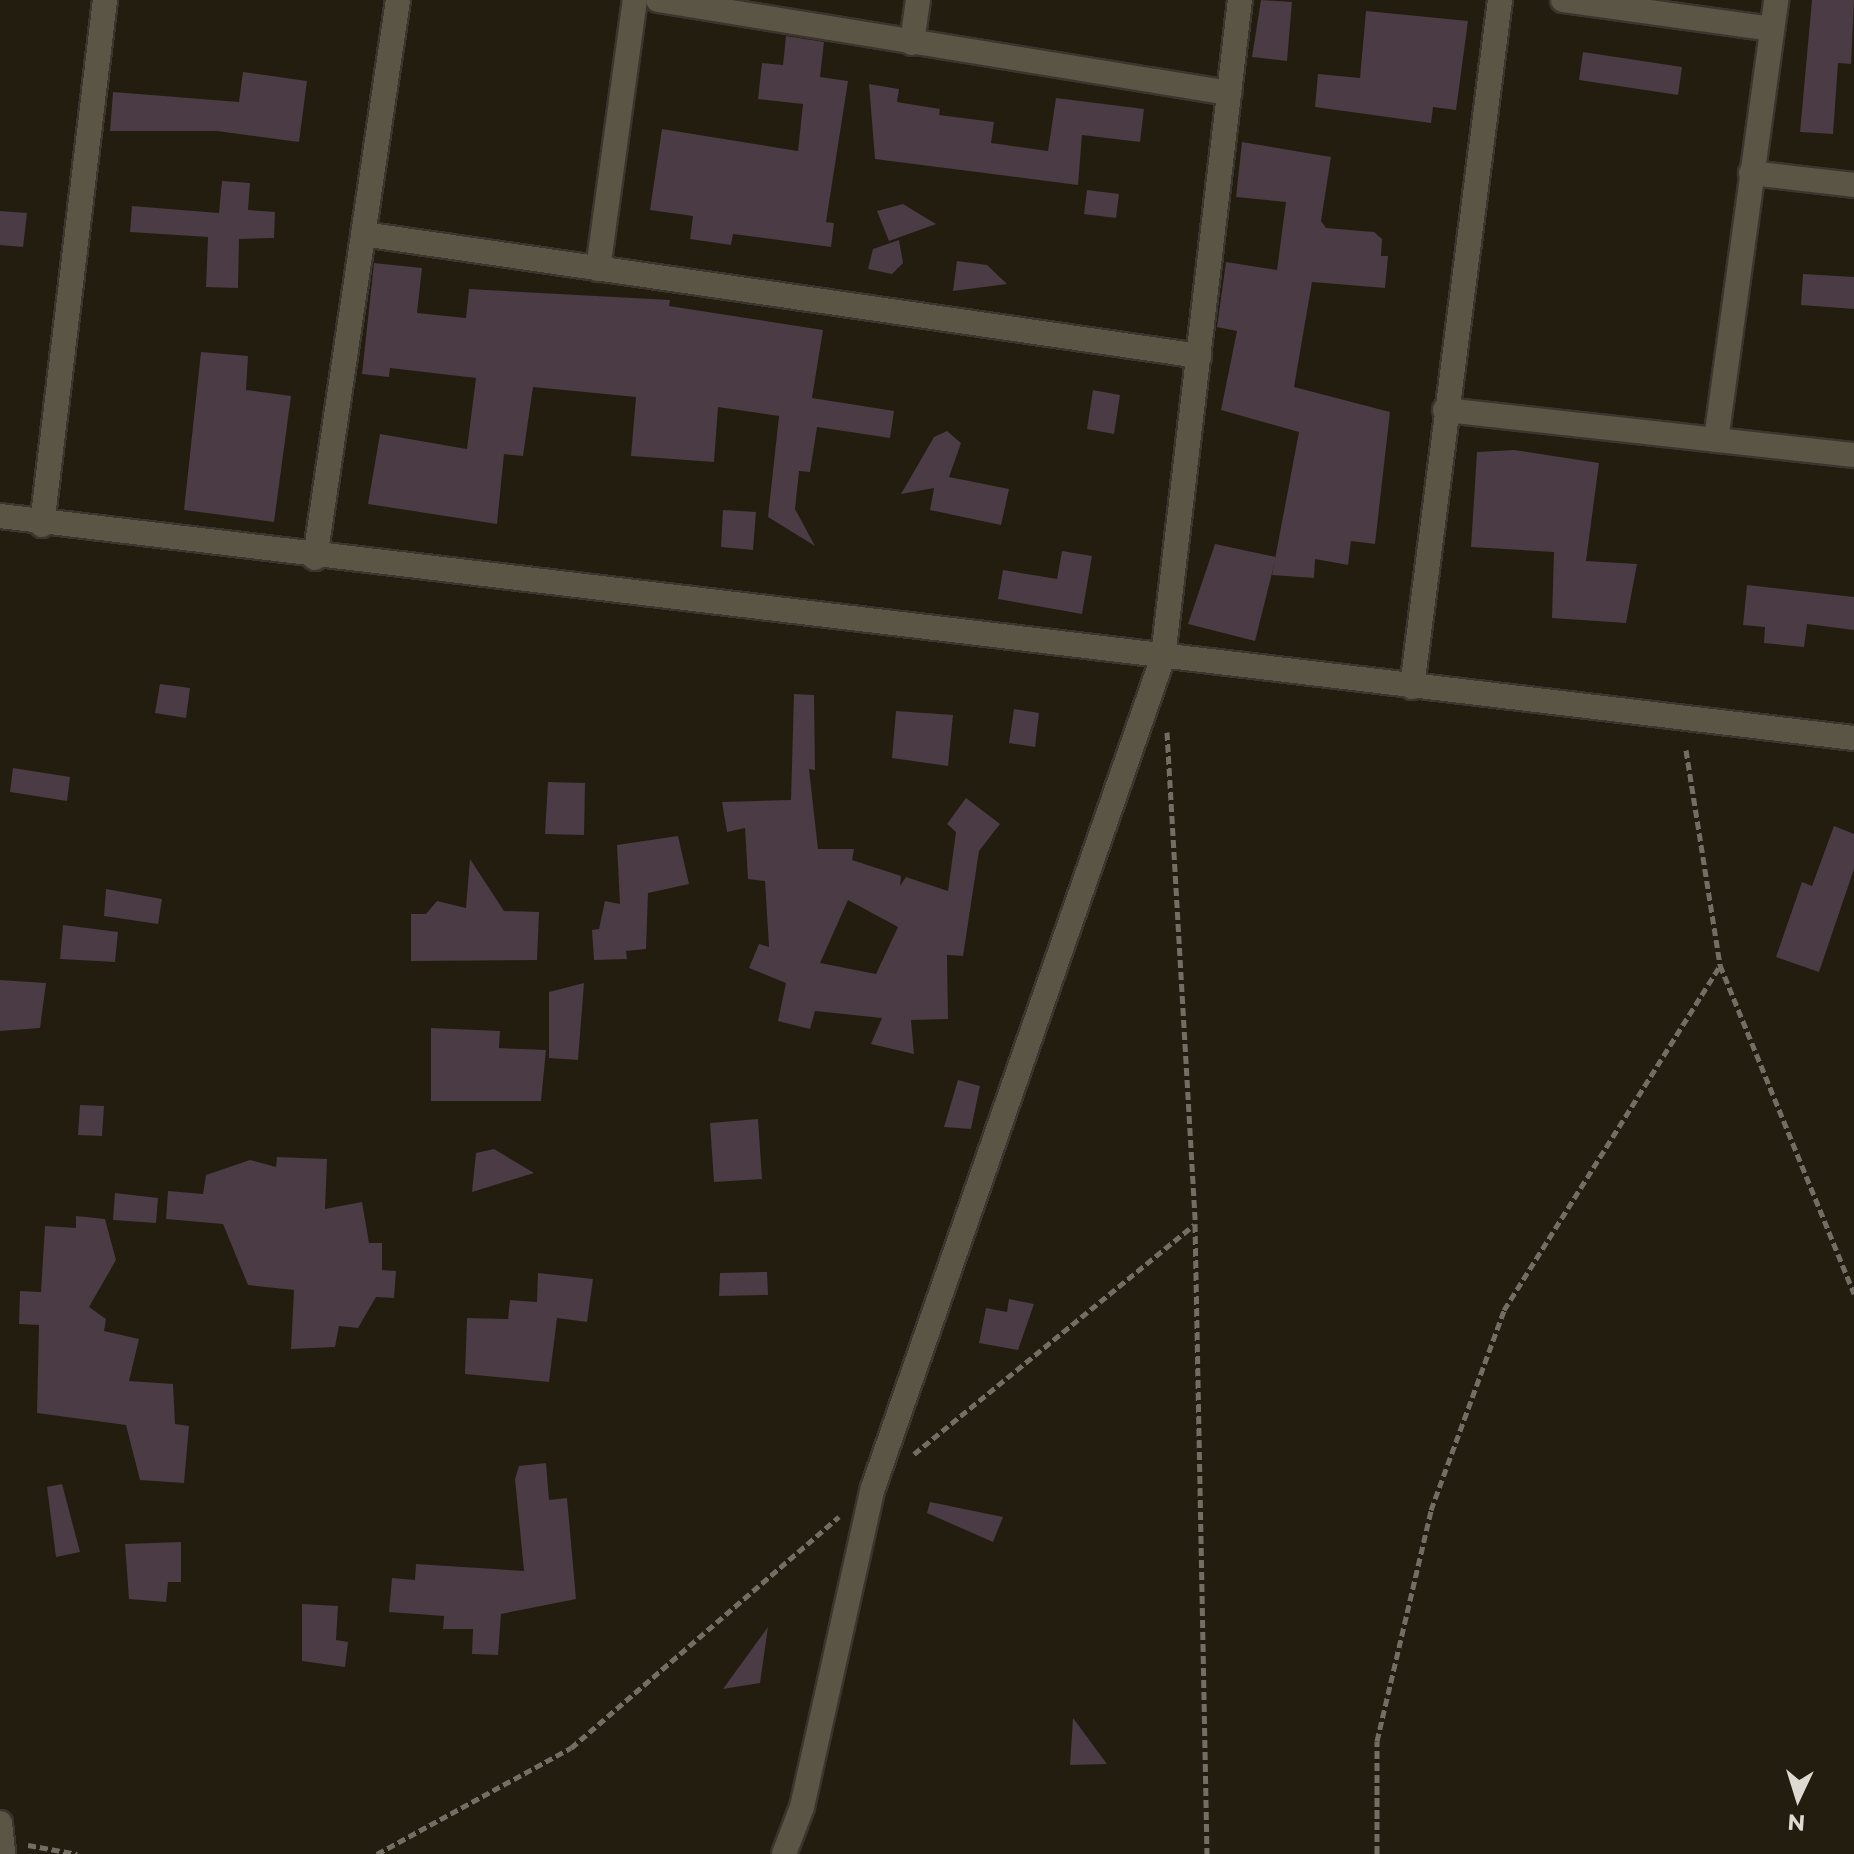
<!DOCTYPE html>
<html>
<head>
<meta charset="utf-8">
<style>
	body { margin:0 }
	#map { position:relative; width:1854px; height:1854px; overflow:hidden; background:#221d0f; font-family:Montserrat,sans-serif }
	div>[style] { position:absolute }
	.building>* { inset:0; background:#4a3b44 }
	.path>* { height:5px; margin-top:-2.5px; transform-origin:0; background:repeating-linear-gradient(90deg,#726e62 0 8px,transparent 0 12px) }
	.roads { filter:drop-shadow(2px 0 #3a352e) drop-shadow(-2px 0 #3a352e) drop-shadow(0 2px #3a352e) drop-shadow(0 -2px #3a352e) }
	.street>* { height:24px; margin:-12px; padding:0 12px; transform-origin:12px; border-radius:12px; background:#5b5545 }
	span { translate:-50% -50%; white-space:nowrap; text-align:center; line-height:1.15; -webkit-text-stroke:6px #221d0f; paint-order:stroke }
	.north { position:absolute; left:1758px; top:1758px; width:80px; height:80px; -webkit-text-stroke:6px #221d0f; paint-order:stroke; rotate:184deg; font-size:22px; font-weight:700; line-height:32px; text-align:center; color:#dedad1 }
	.north::after { content:''; display:block; margin:auto; width:28px; height:36px; background:#dedad1; clip-path:polygon(50% 0,100% 100%,50% 72%,0 100%) }
</style>
</head>
<body>
<div id="map">
	<div class="building">
		<i style="clip-path:polygon(1261px 0,1292px 2px,1287px 61px,1252px 57px)"></i>
		<i style="clip-path:polygon(1812px 0,1854px 0,1851px 64px,1838px 63px,1833px 134px,1800px 132px)"></i>
		<i style="clip-path:polygon(1366px 11px,1468px 21px,1456px 110px,1433px 107px,1431px 123px,1315px 107px,1318px 74px,1360px 78px)"></i>
		<i style="clip-path:polygon(786px 36px,824px 42px,820px 77px,848px 81px,826px 222px,834px 223px,831px 247px,733px 234px,731px 245px,690px 239px,693px 216px,650px 210px,662px 129px,798px 151px,803px 104px,758px 99px,762px 63px,783px 65px)"></i>
		<i style="clip-path:polygon(1583px 52px,1682px 67px,1678px 95px,1579px 80px)"></i>
		<i style="clip-path:polygon(243px 72px,307px 81px,299px 142px,217px 131px,110px 131px,113px 92px,239px 102px)"></i>
		<i style="clip-path:polygon(869px 84px,899px 89px,897px 102px,940px 109px,939px 115px,994px 122px,991px 143px,1048px 151px,1056px 98px,1144px 109px,1140px 142px,1082px 135px,1078px 185px,875px 159px)"></i>
		<i style="clip-path:polygon(1242px 142px,1331px 157px,1321px 221px,1326px 228px,1374px 232px,1382px 239px,1381px 256px,1388px 256px,1385px 288px,1312px 282px,1294px 387px,1390px 412px,1375px 544px,1351px 541px,1348px 565px,1315px 559px,1314px 578px,1272px 575px,1299px 432px,1221px 410px,1237px 331px,1217px 327px,1226px 262px,1277px 270px,1286px 202px,1236px 197px)"></i>
		<i style="clip-path:polygon(222px 181px,250px 183px,248px 210px,275px 212px,274px 238px,239px 239px,238px 288px,206px 287px,208px 237px,130px 232px,132px 206px,219px 213px)"></i>
		<i style="clip-path:polygon(1087px 190px,1119px 194px,1116px 218px,1084px 214px)"></i>
		<i style="clip-path:polygon(903px 204px,936px 224px,889px 241px,877px 211px)"></i>
		<i style="clip-path:polygon(0 211px,27px 213px,23px 247px,0 245px)"></i>
		<i style="clip-path:polygon(899px 240px,903px 263px,892px 274px,868px 269px,873px 249px)"></i>
		<i style="clip-path:polygon(957px 261px,987px 265px,1007px 284px,953px 291px)"></i>
		<i style="clip-path:polygon(374px 263px,422px 268px,417px 313px,466px 318px,469px 289px,670px 300px,669px 306px,823px 330px,812px 398px,894px 411px,890px 438px,817px 427px,810px 472px,799px 471px,795px 509px,815px 546px,768px 517px,779px 416px,718px 407px,714px 462px,631px 456px,636px 397px,533px 387px,523px 456px,504px 454px,497px 524px,368px 504px,380px 434px,467px 449px,476px 378px,390px 368px,389px 377px,362px 374px)"></i>
		<i style="clip-path:polygon(1803px 274px,1854px 277px,1854px 309px,1801px 305px)"></i>
		<i style="clip-path:polygon(201px 352px,248px 356px,246px 390px,291px 396px,274px 522px,184px 510px)"></i>
		<i style="clip-path:polygon(1093px 390px,1120px 395px,1114px 434px,1087px 429px)"></i>
		<i style="clip-path:polygon(947px 431px,961px 443px,949px 477px,1009px 489px,1001px 525px,930px 510px,934px 488px,901px 494px,934px 437px)"></i>
		<i style="clip-path:polygon(1514px 450px,1599px 463px,1586px 561px,1637px 564px,1626px 623px,1552px 618px,1554px 552px,1471px 547px,1477px 452px)"></i>
		<i style="clip-path:polygon(723px 510px,756px 512px,753px 550px,721px 547px)"></i>
		<i style="clip-path:polygon(1215px 544px,1276px 557px,1255px 641px,1188px 624px)"></i>
		<i style="clip-path:polygon(1062px 551px,1092px 556px,1082px 614px,998px 599px,1003px 570px,1057px 579px)"></i>
		<i style="clip-path:polygon(1747px 585px,1854px 597px,1854px 630px,1807px 624px,1804px 647px,1764px 643px,1765px 627px,1743px 625px)"></i>
		<i style="clip-path:polygon(160px 684px,190px 688px,186px 718px,155px 713px)"></i>
		<i style="clip-path:polygon(evenodd,794px 694px,814px 695px,815px 770px,809px 769px,818px 849px,854px 849px,852px 860px,901px 876px,900px 886px,906px 877px,948px 891px,956px 832px,947px 824px,966px 798px,1000px 824px,979px 851px,963px 956px,947px 955px,948px 1019px,911px 1020px,914px 1054px,871px 1044px,882px 1018px,815px 1011px,810px 1029px,778px 1021px,786px 983px,749px 968px,759px 944px,769px 947px,765px 881px,748px 879px,745px 828px,727px 832px,722px 802px,791px 800px,794px 694px,848px 900px,898px 927px,876px 974px,820px 963px,848px 900px)"></i>
		<i style="clip-path:polygon(1014px 709px,1039px 713px,1035px 747px,1009px 743px)"></i>
		<i style="clip-path:polygon(896px 711px,953px 715px,948px 766px,892px 758px)"></i>
		<i style="clip-path:polygon(13px 768px,70px 777px,67px 801px,10px 792px)"></i>
		<i style="clip-path:polygon(548px 782px,585px 783px,584px 835px,545px 834px)"></i>
		<i style="clip-path:polygon(1834px 826px,1854px 834px,1854px 869px,1819px 972px,1776px 957px,1802px 882px,1812px 886px)"></i>
		<i style="clip-path:polygon(678px 836px,689px 884px,648px 893px,646px 949px,626px 951px,627px 959px,594px 960px,592px 930px,599px 929px,605px 901px,620px 904px,617px 845px)"></i>
		<i style="clip-path:polygon(470px 859px,504px 911px,539px 912px,537px 960px,411px 961px,411px 914px,426px 914px,437px 901px,466px 908px)"></i>
		<i style="clip-path:polygon(106px 889px,162px 899px,158px 924px,104px 916px)"></i>
		<i style="clip-path:polygon(63px 925px,118px 932px,115px 962px,60px 959px)"></i>
		<i style="clip-path:polygon(0 980px,46px 983px,40px 1028px,0 1031px)"></i>
		<i style="clip-path:polygon(584px 983px,578px 1060px,549px 1058px,549px 992px)"></i>
		<i style="clip-path:polygon(431px 1028px,500px 1031px,499px 1048px,546px 1050px,541px 1101px,431px 1101px)"></i>
		<i style="clip-path:polygon(958px 1080px,980px 1086px,971px 1129px,944px 1127px)"></i>
		<i style="clip-path:polygon(80px 1105px,104px 1106px,102px 1136px,78px 1135px)"></i>
		<i style="clip-path:polygon(758px 1119px,762px 1179px,714px 1182px,710px 1123px)"></i>
		<i style="clip-path:polygon(494px 1149px,534px 1173px,472px 1192px,476px 1153px)"></i>
		<i style="clip-path:polygon(277px 1157px,327px 1159px,325px 1209px,362px 1202px,369px 1243px,382px 1243px,382px 1270px,396px 1271px,394px 1298px,376px 1297px,358px 1328px,339px 1326px,335px 1347px,291px 1349px,294px 1290px,248px 1285px,223px 1224px,166px 1219px,168px 1191px,203px 1194px,206px 1175px,250px 1160px,276px 1167px)"></i>
		<i style="clip-path:polygon(115px 1193px,158px 1198px,156px 1223px,113px 1220px)"></i>
		<i style="clip-path:polygon(76px 1216px,105px 1219px,116px 1260px,89px 1307px,106px 1319px,104px 1331px,139px 1339px,129px 1381px,173px 1384px,175px 1424px,189px 1426px,184px 1483px,140px 1480px,126px 1425px,37px 1413px,39px 1325px,19px 1324px,20px 1291px,41px 1292px,45px 1226px,76px 1228px)"></i>
		<i style="clip-path:polygon(767px 1272px,768px 1295px,719px 1296px,720px 1273px)"></i>
		<i style="clip-path:polygon(538px 1273px,593px 1279px,587px 1322px,557px 1318px,549px 1382px,465px 1374px,467px 1318px,508px 1319px,510px 1300px,537px 1302px)"></i>
		<i style="clip-path:polygon(1009px 1299px,1034px 1304px,1018px 1350px,979px 1343px,986px 1308px,1007px 1312px)"></i>
		<i style="clip-path:polygon(546px 1463px,549px 1500px,567px 1498px,576px 1599px,501px 1614px,498px 1655px,472px 1654px,473px 1629px,443px 1629px,444px 1616px,389px 1612px,392px 1578px,415px 1580px,416px 1564px,524px 1571px,515px 1479px,519px 1466px)"></i>
		<i style="clip-path:polygon(62px 1484px,80px 1552px,56px 1557px,47px 1487px)"></i>
		<i style="clip-path:polygon(930px 1502px,1003px 1517px,993px 1542px,927px 1513px)"></i>
		<i style="clip-path:polygon(181px 1542px,181px 1582px,168px 1582px,166px 1602px,129px 1599px,125px 1544px)"></i>
		<i style="clip-path:polygon(302px 1604px,338px 1606px,336px 1640px,348px 1642px,345px 1667px,302px 1661px)"></i>
		<i style="clip-path:polygon(768px 1627px,760px 1683px,723px 1689px)"></i>
		<i style="clip-path:polygon(1073px 1718px,1107px 1764px,1070px 1765px)"></i>
	</div>
	<div class="path">
		<i style="left:1167px;top:732px;width:493px;rotate:86.7deg"></i>
		<i style="left:1195px;top:1224px;width:630px;rotate:88.91deg"></i>
		<i style="left:1686px;top:750px;width:218px;rotate:81deg"></i>
		<i style="left:1720px;top:965px;width:355px;rotate:67.8deg"></i>
		<i style="left:914px;top:1454px;width:362px;rotate:-39.3deg"></i>
		<i style="left:28px;top:1845px;width:50px;rotate:10.4deg"></i>
		<i style="left:377px;top:1854px;width:221px;rotate:-28.7deg"></i>
		<i style="left:571px;top:1748px;width:354px;rotate:-40.8deg"></i>
		<i style="left:1377px;top:1854px;width:113px;rotate:-90deg"></i>
		<i style="left:1377px;top:1741px;width:237px;rotate:-76.8deg"></i>
		<i style="left:1431px;top:1510px;width:213px;rotate:-69.9deg"></i>
		<i style="left:1504px;top:1310px;width:407px;rotate:-57.9deg"></i>
	</div>
	<div class="roads">
		<div class="street">
			<i style="left:658px;top:0;width:579px;rotate:9.25deg"></i>
			<i style="left:1563px;top:0;width:211px;rotate:7.9deg"></i>
			<i style="left:912px;top:43px;width:43px;rotate:-82.1deg"></i>
			<i style="left:1751px;top:173px;width:104px;rotate:6.6deg"></i>
			<i style="left:363px;top:234px;width:845px;rotate:8.3deg"></i>
			<i style="left:598px;top:269px;width:272px;rotate:-82.2deg"></i>
			<i style="left:1445px;top:410px;width:411px;rotate:6.3deg"></i>
			<i style="left:1716px;top:440px;width:444px;rotate:-82.2deg"></i>
			<i style="left:0;top:516px;width:1867px;rotate:6.83deg"></i>
			<i style="left:42px;top:525px;width:529px;rotate:-83.16deg"></i>
			<i style="left:315px;top:558px;width:564px;rotate:-81.54deg"></i>
			<i style="left:1412px;top:687px;width:693px;rotate:-82.7deg"></i>
			<i style="left:0;top:1823px;width:31px;rotate:84deg"></i>
			<i style="left:784px;top:1854px;width:50px;rotate:-69deg"></i>
			<i style="left:802px;top:1807px;width:327px;rotate:-77.5deg"></i>
			<i style="left:873px;top:1488px;width:880px;rotate:-70.76deg"></i>
			<i style="left:1163px;top:657px;width:661px;rotate:-83.32deg"></i>
		</div>
	</div>
	<div class="north">N</div>
</div>
</body>
</html>
